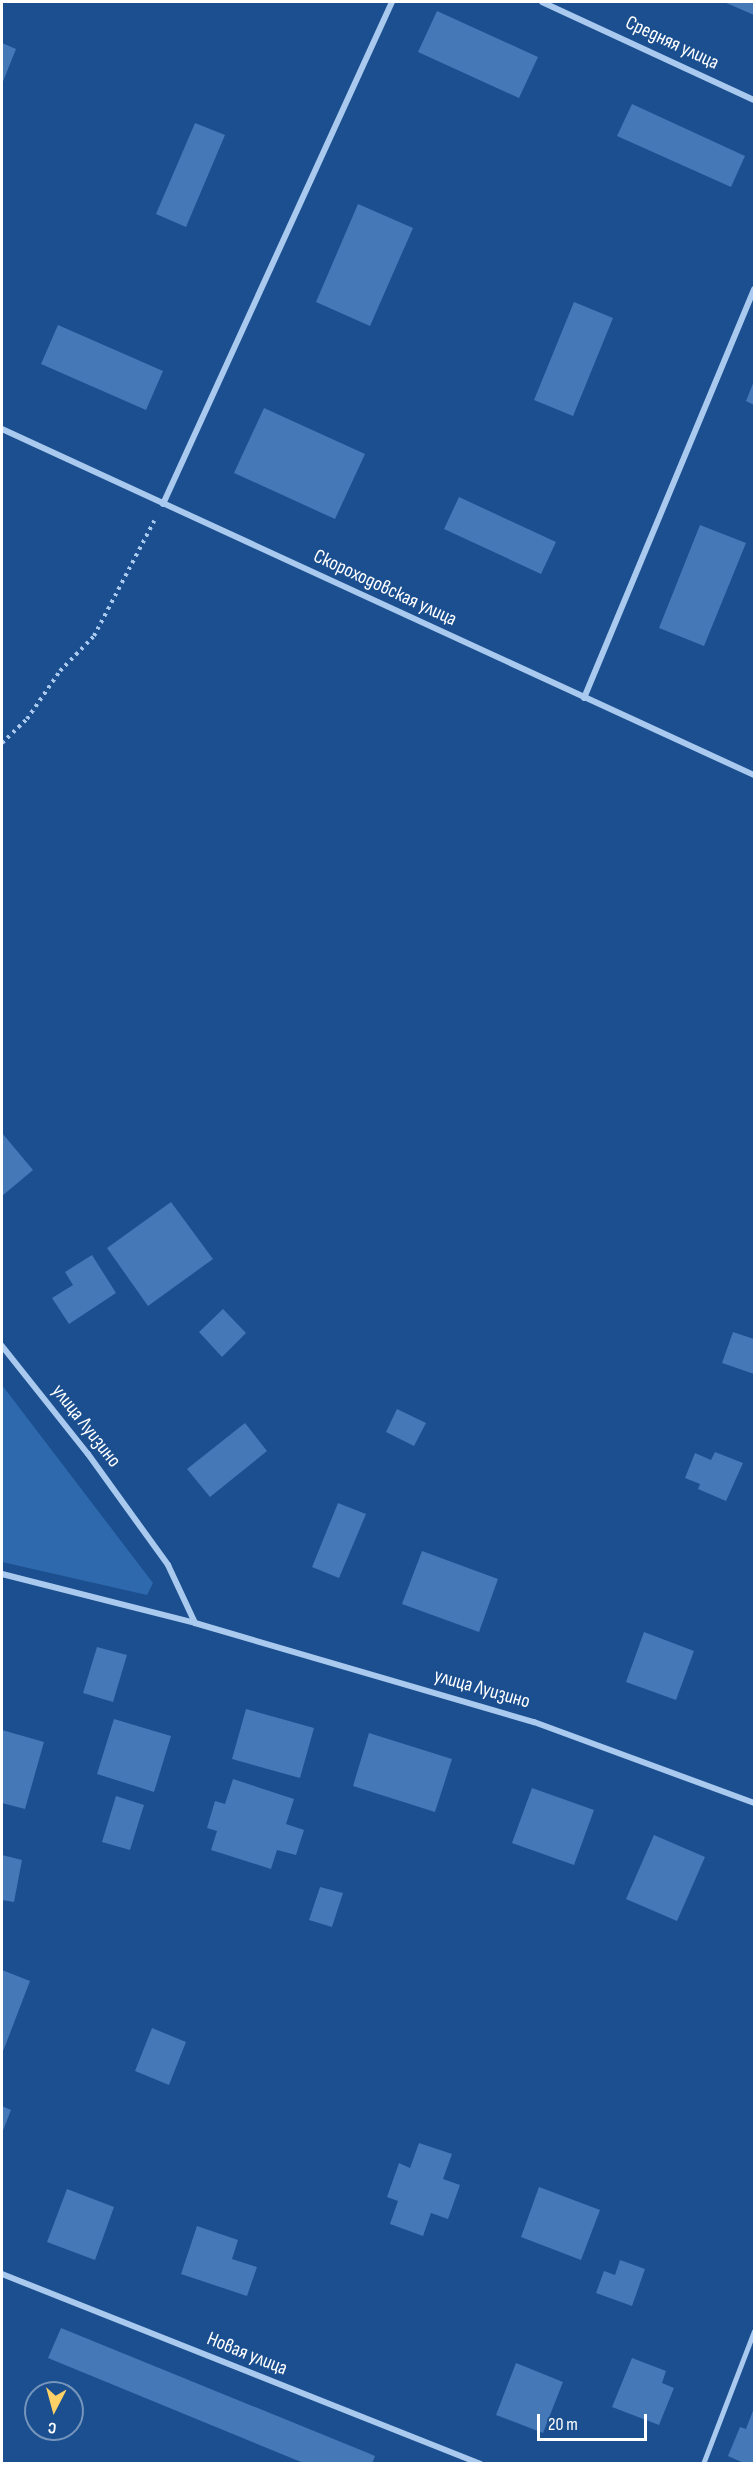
<!DOCTYPE html>
<html>
<head>
<meta charset="utf-8">
<style>
	body { margin:0 }
	#map { position:relative; width:756px; height:2465px; overflow:hidden; background:#1b4f8f; font-family:"Sofia Sans Condensed",sans-serif }
	div>[style] { position:absolute }
	.green>* { inset:0; background:#2e69ad }
	.building>* { inset:0; background:#4478b7 }
	.path>* { height:4px; margin-top:-2px; transform-origin:0; background:repeating-linear-gradient(90deg,#a9c9ee 0 3px,transparent 0 7.5px) }
	.service>* { height:4.5px; margin:-2.25px; padding:0 2.25px; transform-origin:2.25px; border-radius:2.25px; background:#a9c9ee }
	.minor>* { height:6px; margin:-3px; padding:0 3px; transform-origin:3px; border-radius:3px; background:#a9c9ee }
	span { translate:-50% -50%; white-space:nowrap; text-align:center; line-height:1.15; -webkit-text-stroke:4.5px #1b4f8f; paint-order:stroke }
	.street-label { font-size:20px; color:#fff }
	.frame { position:absolute; inset:0; border:3px solid #fff; pointer-events:none }
	.north { position:absolute; left:24px; top:2381px; width:60px; height:60px; box-sizing:border-box; background:#1b4f8f; border:2px solid #7695bc; border-radius:50%; rotate:186deg; font-size:16px; font-weight:700; line-height:24px; text-align:center; color:#fff }
	.north::after { content:''; display:block; margin:auto; width:21px; height:27px; background:#ffd166; clip-path:polygon(50% 0,100% 100%,50% 72%,0 100%) }
	.scale { position:absolute; left:537px; top:2414px; width:110px; height:27px; box-sizing:border-box; border:3px solid #fff; border-top:0; padding-left:8px; font-size:18px; line-height:21px; white-space:nowrap; color:#fff; -webkit-text-stroke:4px #1b4f8f; paint-order:stroke }
</style>
</head>
<body>
<div id="map">
	<div class="green">
		<i style="clip-path:polygon(2px 1385px,153px 1583px,147px 1595px,2px 1562px)"></i>
	</div>
	<div class="building">
		<i style="clip-path:polygon(724px 2px,754px 2px,754px 15px)"></i>
		<i style="clip-path:polygon(437px 11px,538px 57px,519px 98px,418px 52px)"></i>
		<i style="clip-path:polygon(2px 43px,16px 49px,2px 84px)"></i>
		<i style="clip-path:polygon(632px 104px,745px 156px,731px 187px,617px 136px)"></i>
		<i style="clip-path:polygon(195px 123px,225px 135px,186px 227px,156px 214px)"></i>
		<i style="clip-path:polygon(358px 204px,413px 228px,370px 326px,316px 302px)"></i>
		<i style="clip-path:polygon(574px 302px,613px 318px,573px 416px,534px 400px)"></i>
		<i style="clip-path:polygon(58px 325px,163px 371px,146px 410px,41px 364px)"></i>
		<i style="clip-path:polygon(754px 381px,754px 405px,746px 401px)"></i>
		<i style="clip-path:polygon(264px 408px,365px 454px,335px 519px,234px 473px)"></i>
		<i style="clip-path:polygon(459px 497px,556px 542px,541px 574px,444px 529px)"></i>
		<i style="clip-path:polygon(700px 525px,746px 543px,704px 646px,659px 628px)"></i>
		<i style="clip-path:polygon(2px 1133px,33px 1170px,2px 1196px)"></i>
		<i style="clip-path:polygon(171px 1202px,213px 1259px,148px 1306px,107px 1248px)"></i>
		<i style="clip-path:polygon(92px 1255px,116px 1293px,69px 1324px,52px 1298px,73px 1285px,65px 1272px)"></i>
		<i style="clip-path:polygon(223px 1309px,246px 1333px,222px 1357px,199px 1332px)"></i>
		<i style="clip-path:polygon(733px 1332px,754px 1339px,754px 1374px,722px 1363px)"></i>
		<i style="clip-path:polygon(397px 1409px,426px 1423px,414px 1446px,386px 1432px)"></i>
		<i style="clip-path:polygon(245px 1423px,267px 1451px,210px 1497px,187px 1469px)"></i>
		<i style="clip-path:polygon(715px 1452px,743px 1463px,726px 1501px,698px 1489px,700px 1484px,685px 1478px,695px 1453px,711px 1460px)"></i>
		<i style="clip-path:polygon(338px 1503px,366px 1514px,339px 1578px,312px 1567px)"></i>
		<i style="clip-path:polygon(422px 1551px,498px 1579px,479px 1632px,402px 1604px)"></i>
		<i style="clip-path:polygon(644px 1632px,694px 1651px,676px 1700px,626px 1682px)"></i>
		<i style="clip-path:polygon(97px 1647px,127px 1655px,113px 1702px,83px 1693px)"></i>
		<i style="clip-path:polygon(246px 1709px,314px 1728px,300px 1778px,232px 1759px)"></i>
		<i style="clip-path:polygon(114px 1719px,171px 1736px,154px 1792px,97px 1774px)"></i>
		<i style="clip-path:polygon(2px 1730px,44px 1742px,25px 1809px,2px 1803px)"></i>
		<i style="clip-path:polygon(369px 1733px,452px 1759px,435px 1812px,353px 1786px)"></i>
		<i style="clip-path:polygon(233px 1779px,294px 1799px,286px 1824px,304px 1830px,296px 1855px,277px 1850px,271px 1869px,211px 1850px,217px 1831px,207px 1828px,215px 1801px,225px 1804px)"></i>
		<i style="clip-path:polygon(532px 1788px,594px 1810px,574px 1865px,512px 1843px)"></i>
		<i style="clip-path:polygon(116px 1796px,144px 1805px,130px 1850px,102px 1842px)"></i>
		<i style="clip-path:polygon(654px 1835px,705px 1857px,677px 1921px,626px 1899px)"></i>
		<i style="clip-path:polygon(2px 1855px,22px 1860px,14px 1902px,2px 1900px)"></i>
		<i style="clip-path:polygon(320px 1887px,343px 1893px,332px 1927px,309px 1920px)"></i>
		<i style="clip-path:polygon(2px 1970px,30px 1981px,2px 2054px)"></i>
		<i style="clip-path:polygon(152px 2028px,186px 2042px,169px 2085px,135px 2071px)"></i>
		<i style="clip-path:polygon(2px 2106px,11px 2110px,2px 2133px)"></i>
		<i style="clip-path:polygon(419px 2143px,452px 2154px,443px 2179px,460px 2185px,448px 2219px,431px 2213px,423px 2236px,390px 2224px,398px 2201px,387px 2197px,399px 2163px,410px 2168px)"></i>
		<i style="clip-path:polygon(539px 2187px,600px 2210px,581px 2260px,521px 2237px)"></i>
		<i style="clip-path:polygon(67px 2189px,114px 2207px,95px 2260px,47px 2242px)"></i>
		<i style="clip-path:polygon(197px 2226px,238px 2240px,232px 2259px,257px 2267px,247px 2296px,181px 2274px)"></i>
		<i style="clip-path:polygon(620px 2260px,645px 2269px,632px 2306px,596px 2293px,604px 2271px,615px 2275px)"></i>
		<i style="clip-path:polygon(61px 2328px,368px 2453px,375px 2456px,372px 2464px,306px 2464px,48px 2358px)"></i>
		<i style="clip-path:polygon(632px 2358px,666px 2371px,662px 2383px,674px 2388px,659px 2425px,612px 2407px)"></i>
		<i style="clip-path:polygon(516px 2363px,563px 2382px,543px 2433px,496px 2415px)"></i>
		<i style="clip-path:polygon(754px 2408px,754px 2464px,746px 2464px,728px 2456px,740px 2427px,746px 2429px)"></i>
	</div>
	<div class="path">
		<i style="left:2px;top:743px;width:35px;rotate:-44deg"></i>
		<i style="left:27px;top:719px;width:58px;rotate:-55.5deg"></i>
		<i style="left:60px;top:671px;width:49px;rotate:-45.8deg"></i>
		<i style="left:94px;top:636px;width:130px;rotate:-62.4deg"></i>
	</div>
	<div class="service">
		<i style="left:703px;top:2464px;width:142px;rotate:-69deg"></i>
	</div>
	<div class="minor">
		<i style="left:542px;top:2px;width:234px;rotate:24.8deg"></i>
		<i style="left:2px;top:429px;width:828px;rotate:24.71deg"></i>
		<i style="left:163px;top:504px;width:552px;rotate:-65.48deg"></i>
		<i style="left:584px;top:698px;width:443px;rotate:-67.4deg"></i>
		<i style="left:2px;top:1346px;width:138px;rotate:51.5deg"></i>
		<i style="left:88px;top:1454px;width:137px;rotate:54.2deg"></i>
		<i style="left:168px;top:1565px;width:64px;rotate:65deg"></i>
		<i style="left:2px;top:1574px;width:199px;rotate:14.2deg"></i>
		<i style="left:195px;top:1623px;width:353px;rotate:16.3deg"></i>
		<i style="left:534px;top:1722px;width:234px;rotate:20.2deg"></i>
		<i style="left:2px;top:2274px;width:515px;rotate:21.64deg"></i>
	</div>
	<div class="street-label">
		<span style="left:672px;top:43px;rotate:25deg">Средняя улица</span>
		<span style="left:385px;top:588px;rotate:25deg">Скороходовская улица</span>
		<span style="left:86px;top:1426px;rotate:52deg">улица Луизино</span>
		<span style="left:482px;top:1689px;rotate:16deg">улица Луизино</span>
		<span style="left:247px;top:2354px;rotate:22deg">Новая улица</span>
	</div>
	<div class="frame"></div>
	<div class="north">С</div>
	<div class="scale">20 m</div>
</div>
</body>
</html>
